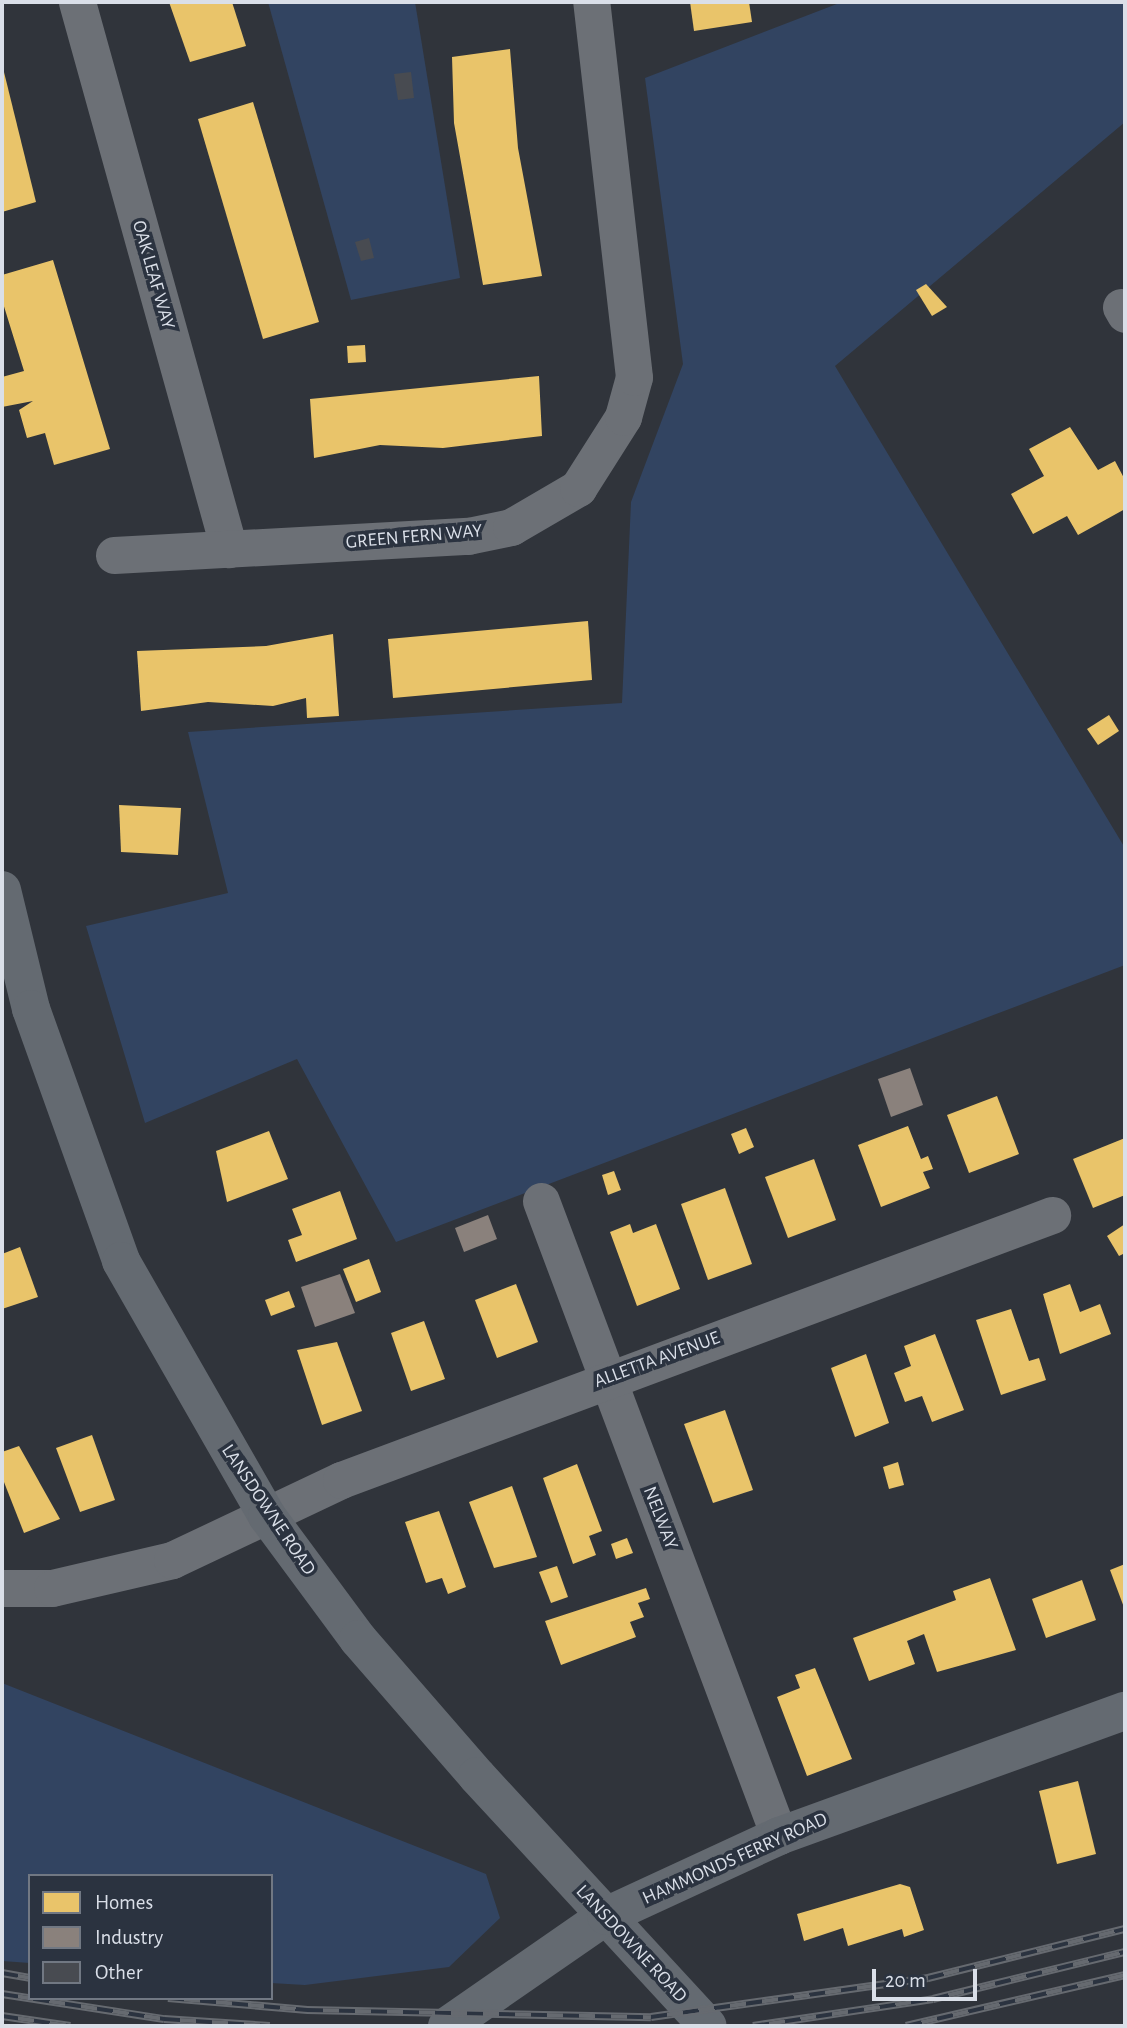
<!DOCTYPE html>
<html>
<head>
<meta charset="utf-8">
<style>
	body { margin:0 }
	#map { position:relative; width:1127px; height:2028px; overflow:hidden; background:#30343b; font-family:"Alegreya Sans",sans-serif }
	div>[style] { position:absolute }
	.green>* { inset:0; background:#324461 }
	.homes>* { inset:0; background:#e9c46a }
	.industry>* { inset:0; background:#8a817c }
	.building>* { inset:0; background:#484b51 }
	.street>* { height:37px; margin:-18.5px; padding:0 18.5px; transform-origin:18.5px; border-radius:18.5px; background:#6c7076 }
	.secondary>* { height:38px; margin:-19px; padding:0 19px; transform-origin:19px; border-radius:19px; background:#646a71 }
	.rail>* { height:8px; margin-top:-4px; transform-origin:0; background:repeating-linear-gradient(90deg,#2b3340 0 16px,#666a70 0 32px); box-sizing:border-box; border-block:2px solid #666a70 }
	span { translate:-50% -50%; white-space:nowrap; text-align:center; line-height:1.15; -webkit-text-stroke:7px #2b3340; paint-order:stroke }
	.street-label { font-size:19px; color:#dadfe8 }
	.frame { position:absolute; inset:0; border:4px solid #dadfe8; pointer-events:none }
	.legend { position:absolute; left:28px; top:1874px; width:245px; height:126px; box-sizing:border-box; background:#2b3340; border:2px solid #717883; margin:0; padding:9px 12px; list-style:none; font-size:21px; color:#dadfe8 }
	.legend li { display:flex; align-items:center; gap:14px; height:35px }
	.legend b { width:35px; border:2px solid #717883 }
	.scale { position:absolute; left:872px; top:1969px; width:105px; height:32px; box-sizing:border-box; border:4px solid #dadfe8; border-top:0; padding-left:9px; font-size:21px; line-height:24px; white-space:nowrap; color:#dadfe8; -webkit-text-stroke:5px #2b3340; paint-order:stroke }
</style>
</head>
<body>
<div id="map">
	<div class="green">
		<i style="clip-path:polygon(268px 2px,415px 2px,460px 278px,351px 300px)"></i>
		<i style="clip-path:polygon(842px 2px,1125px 2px,1125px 122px,835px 366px,1125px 848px,1125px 965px,396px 1242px,297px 1059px,145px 1123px,86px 926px,228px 893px,188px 732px,622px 703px,631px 502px,683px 364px,645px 78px)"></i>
		<i style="clip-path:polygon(2px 1683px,486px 1874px,500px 1918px,449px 1967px,305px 1985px,271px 1983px,271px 1876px,30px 1876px,30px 1963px,2px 1961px)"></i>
	</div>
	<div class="homes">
		<i style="clip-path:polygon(169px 2px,232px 2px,246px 46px,190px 62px)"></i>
		<i style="clip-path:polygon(690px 2px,749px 2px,752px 22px,694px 31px)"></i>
		<i style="clip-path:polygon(510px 49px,518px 148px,542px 276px,483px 285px,454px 123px,452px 57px)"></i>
		<i style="clip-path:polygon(2px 64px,36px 202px,2px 212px)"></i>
		<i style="clip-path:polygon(253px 102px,319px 322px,263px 339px,198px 119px)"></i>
		<i style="clip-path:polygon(53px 260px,110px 449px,54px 465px,45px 433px,27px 438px,19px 410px,33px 401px,2px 407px,2px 377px,24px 371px,2px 300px,2px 275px)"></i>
		<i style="clip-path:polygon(926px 284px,947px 307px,932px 316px,916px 290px)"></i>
		<i style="clip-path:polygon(365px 345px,366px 362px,348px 363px,347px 346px)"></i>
		<i style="clip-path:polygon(539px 376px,542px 436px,443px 448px,380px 445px,314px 458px,310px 399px)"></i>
		<i style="clip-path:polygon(1070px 427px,1098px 470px,1115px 461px,1125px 480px,1125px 509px,1078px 535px,1067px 516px,1033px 534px,1011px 494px,1044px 476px,1029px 449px)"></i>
		<i style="clip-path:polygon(588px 621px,592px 680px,393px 698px,388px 639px)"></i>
		<i style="clip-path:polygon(333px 634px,339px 716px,307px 718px,306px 698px,273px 706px,208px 702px,141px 711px,137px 651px,266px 646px)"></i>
		<i style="clip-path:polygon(1109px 715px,1119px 731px,1098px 745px,1087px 729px)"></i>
		<i style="clip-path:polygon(119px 805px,181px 808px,178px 855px,121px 852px)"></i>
		<i style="clip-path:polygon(997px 1096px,1019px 1154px,969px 1173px,947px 1115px)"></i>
		<i style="clip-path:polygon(908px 1126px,921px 1159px,928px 1156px,933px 1169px,923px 1172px,930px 1188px,881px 1207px,858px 1145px)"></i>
		<i style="clip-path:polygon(746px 1128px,754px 1147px,739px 1154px,731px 1134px)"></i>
		<i style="clip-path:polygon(269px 1131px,288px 1179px,227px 1202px,216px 1151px)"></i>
		<i style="clip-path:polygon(1125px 1138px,1125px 1195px,1093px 1208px,1073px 1159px)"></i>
		<i style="clip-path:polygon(814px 1159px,836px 1220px,788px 1238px,765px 1177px)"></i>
		<i style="clip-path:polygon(614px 1171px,621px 1190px,608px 1195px,602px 1175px)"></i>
		<i style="clip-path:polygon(725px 1188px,752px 1264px,708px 1280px,681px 1204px)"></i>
		<i style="clip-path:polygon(340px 1191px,357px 1239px,296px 1262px,288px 1240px,302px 1235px,292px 1209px)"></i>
		<i style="clip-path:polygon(630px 1224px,633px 1233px,656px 1224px,680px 1289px,637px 1306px,610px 1232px)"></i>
		<i style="clip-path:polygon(1125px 1224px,1125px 1253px,1119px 1256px,1107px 1236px)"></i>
		<i style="clip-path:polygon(20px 1247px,38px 1297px,2px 1309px,2px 1254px)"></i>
		<i style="clip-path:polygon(369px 1259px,381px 1292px,356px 1302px,343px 1269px)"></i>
		<i style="clip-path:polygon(516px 1284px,538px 1342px,497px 1358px,475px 1300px)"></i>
		<i style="clip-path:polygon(1070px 1284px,1080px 1312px,1100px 1304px,1111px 1334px,1060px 1354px,1043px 1294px)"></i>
		<i style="clip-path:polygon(289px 1291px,295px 1307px,271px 1316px,265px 1300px)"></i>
		<i style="clip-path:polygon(1011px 1309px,1029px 1361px,1039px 1358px,1046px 1380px,1001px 1395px,976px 1320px)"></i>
		<i style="clip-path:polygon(424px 1321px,445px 1379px,411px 1391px,391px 1333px)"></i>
		<i style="clip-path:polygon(935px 1334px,964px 1410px,932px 1422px,922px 1396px,905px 1402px,894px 1373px,911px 1366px,904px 1346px)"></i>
		<i style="clip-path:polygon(337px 1342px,362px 1411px,322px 1425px,297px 1350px)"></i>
		<i style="clip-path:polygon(866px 1354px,889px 1423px,855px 1437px,831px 1368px)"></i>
		<i style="clip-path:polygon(725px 1410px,753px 1490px,713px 1503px,684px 1424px)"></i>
		<i style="clip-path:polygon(92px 1435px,115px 1500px,80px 1512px,56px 1448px)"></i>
		<i style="clip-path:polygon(19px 1446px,60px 1519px,24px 1533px,2px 1477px,2px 1452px)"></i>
		<i style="clip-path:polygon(898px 1462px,904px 1485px,889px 1489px,883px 1467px)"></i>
		<i style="clip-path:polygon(577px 1464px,602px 1531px,589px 1536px,596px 1555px,573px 1564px,543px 1478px)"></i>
		<i style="clip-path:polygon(512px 1486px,537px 1557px,494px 1568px,469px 1502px)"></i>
		<i style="clip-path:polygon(439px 1511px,466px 1587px,448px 1594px,442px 1578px,426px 1583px,405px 1522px)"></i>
		<i style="clip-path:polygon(627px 1538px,633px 1553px,616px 1559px,611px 1544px)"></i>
		<i style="clip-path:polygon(1125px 1564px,1125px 1610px,1110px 1570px)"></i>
		<i style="clip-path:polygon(557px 1566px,568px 1597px,551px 1603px,539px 1572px)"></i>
		<i style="clip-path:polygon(990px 1578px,1016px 1650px,937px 1672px,924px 1634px,907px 1641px,915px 1664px,869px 1681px,853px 1638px,956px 1600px,953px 1591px)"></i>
		<i style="clip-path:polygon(1082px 1580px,1096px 1620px,1046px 1638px,1032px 1599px)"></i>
		<i style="clip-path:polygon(646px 1588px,650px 1599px,638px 1603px,644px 1617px,630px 1622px,636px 1637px,561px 1665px,545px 1621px)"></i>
		<i style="clip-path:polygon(815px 1668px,852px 1759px,807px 1776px,777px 1697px,800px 1688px,795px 1675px)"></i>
		<i style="clip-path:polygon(1078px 1781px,1096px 1854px,1057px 1864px,1039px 1791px)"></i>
		<i style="clip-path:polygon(900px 1884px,910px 1887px,924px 1930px,904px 1937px,902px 1929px,848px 1946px,843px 1928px,804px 1941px,797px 1914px)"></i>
	</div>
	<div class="industry">
		<i style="clip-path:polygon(910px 1068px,923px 1105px,891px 1117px,878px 1079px)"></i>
		<i style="clip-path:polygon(488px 1215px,497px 1239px,464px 1252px,455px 1228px)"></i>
		<i style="clip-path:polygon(340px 1274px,355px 1313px,315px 1327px,301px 1287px)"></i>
	</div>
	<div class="building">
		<i style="clip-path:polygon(411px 72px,414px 98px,398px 100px,394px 74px)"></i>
		<i style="clip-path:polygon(369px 238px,374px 258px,361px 261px,355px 242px)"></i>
	</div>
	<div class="street">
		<i style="left:77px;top:2px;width:568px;rotate:74.47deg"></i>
		<i style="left:1121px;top:307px;width:8px;rotate:60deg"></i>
		<i style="left:114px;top:555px;width:355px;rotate:-3.1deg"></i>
		<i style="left:468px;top:536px;width:44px;rotate:-11.8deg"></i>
		<i style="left:511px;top:527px;width:78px;rotate:-30.2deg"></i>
		<i style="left:578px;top:488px;width:84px;rotate:-57.6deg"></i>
		<i style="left:623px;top:417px;width:41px;rotate:-74.6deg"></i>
		<i style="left:634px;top:377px;width:377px;rotate:-96.5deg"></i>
		<i style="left:541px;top:1201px;width:678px;rotate:69.45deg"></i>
		<i style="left:2px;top:1588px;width:50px"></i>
		<i style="left:52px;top:1588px;width:123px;rotate:-13.1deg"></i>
		<i style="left:172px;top:1560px;width:187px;rotate:-25.3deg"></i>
		<i style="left:341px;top:1480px;width:759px;rotate:-20.44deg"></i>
	</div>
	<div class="secondary">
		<i style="left:2px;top:890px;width:122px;rotate:76.3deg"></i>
		<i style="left:31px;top:1009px;width:268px;rotate:70.3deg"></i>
		<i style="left:121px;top:1261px;width:294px;rotate:60.2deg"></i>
		<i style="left:267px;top:1516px;width:153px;rotate:53.5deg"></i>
		<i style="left:358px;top:1639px;width:181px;rotate:49deg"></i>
		<i style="left:477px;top:1776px;width:340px;rotate:47.3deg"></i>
		<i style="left:447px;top:2026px;width:193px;rotate:-34.7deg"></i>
		<i style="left:606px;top:1916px;width:191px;rotate:-24.8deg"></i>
		<i style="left:779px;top:1836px;width:368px;rotate:-19.9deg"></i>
	</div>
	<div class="rail">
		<i style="left:2px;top:1973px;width:28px;rotate:10deg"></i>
		<i style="left:2px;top:1994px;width:164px;rotate:8.8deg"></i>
		<i style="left:164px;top:2019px;width:106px;rotate:3.8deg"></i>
		<i style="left:168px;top:1998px;width:140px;rotate:4.9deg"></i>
		<i style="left:307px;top:2010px;width:344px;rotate:1.2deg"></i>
		<i style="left:651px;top:2017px;width:280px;rotate:-8deg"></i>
		<i style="left:928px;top:1978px;width:203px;rotate:-14deg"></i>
		<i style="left:2px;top:2016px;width:69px;rotate:8.4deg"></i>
		<i style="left:753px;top:2026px;width:182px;rotate:-8.5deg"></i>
		<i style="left:933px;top:1999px;width:198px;rotate:-13.8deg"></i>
		<i style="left:906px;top:2026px;width:225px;rotate:-13.1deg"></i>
	</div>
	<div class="street-label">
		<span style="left:153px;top:275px;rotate:74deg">OAK LEAF WAY</span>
		<span style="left:414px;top:537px;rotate:-5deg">GREEN FERN WAY</span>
		<span style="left:657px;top:1360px;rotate:-20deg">ALLETTA AVENUE</span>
		<span style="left:268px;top:1510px;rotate:56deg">LANSDOWNE ROAD</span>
		<span style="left:660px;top:1518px;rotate:69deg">NELWAY</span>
		<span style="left:735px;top:1859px;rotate:-24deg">HAMMONDS FERRY ROAD</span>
		<span style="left:631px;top:1944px;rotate:47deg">LANSDOWNE ROAD</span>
	</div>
	<div class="frame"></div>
	<ul class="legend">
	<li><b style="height:19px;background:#e9c46a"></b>Homes</li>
	<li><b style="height:19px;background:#8a817c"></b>Industry</li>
	<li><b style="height:19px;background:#484b51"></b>Other</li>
	</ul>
	<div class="scale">20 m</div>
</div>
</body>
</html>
